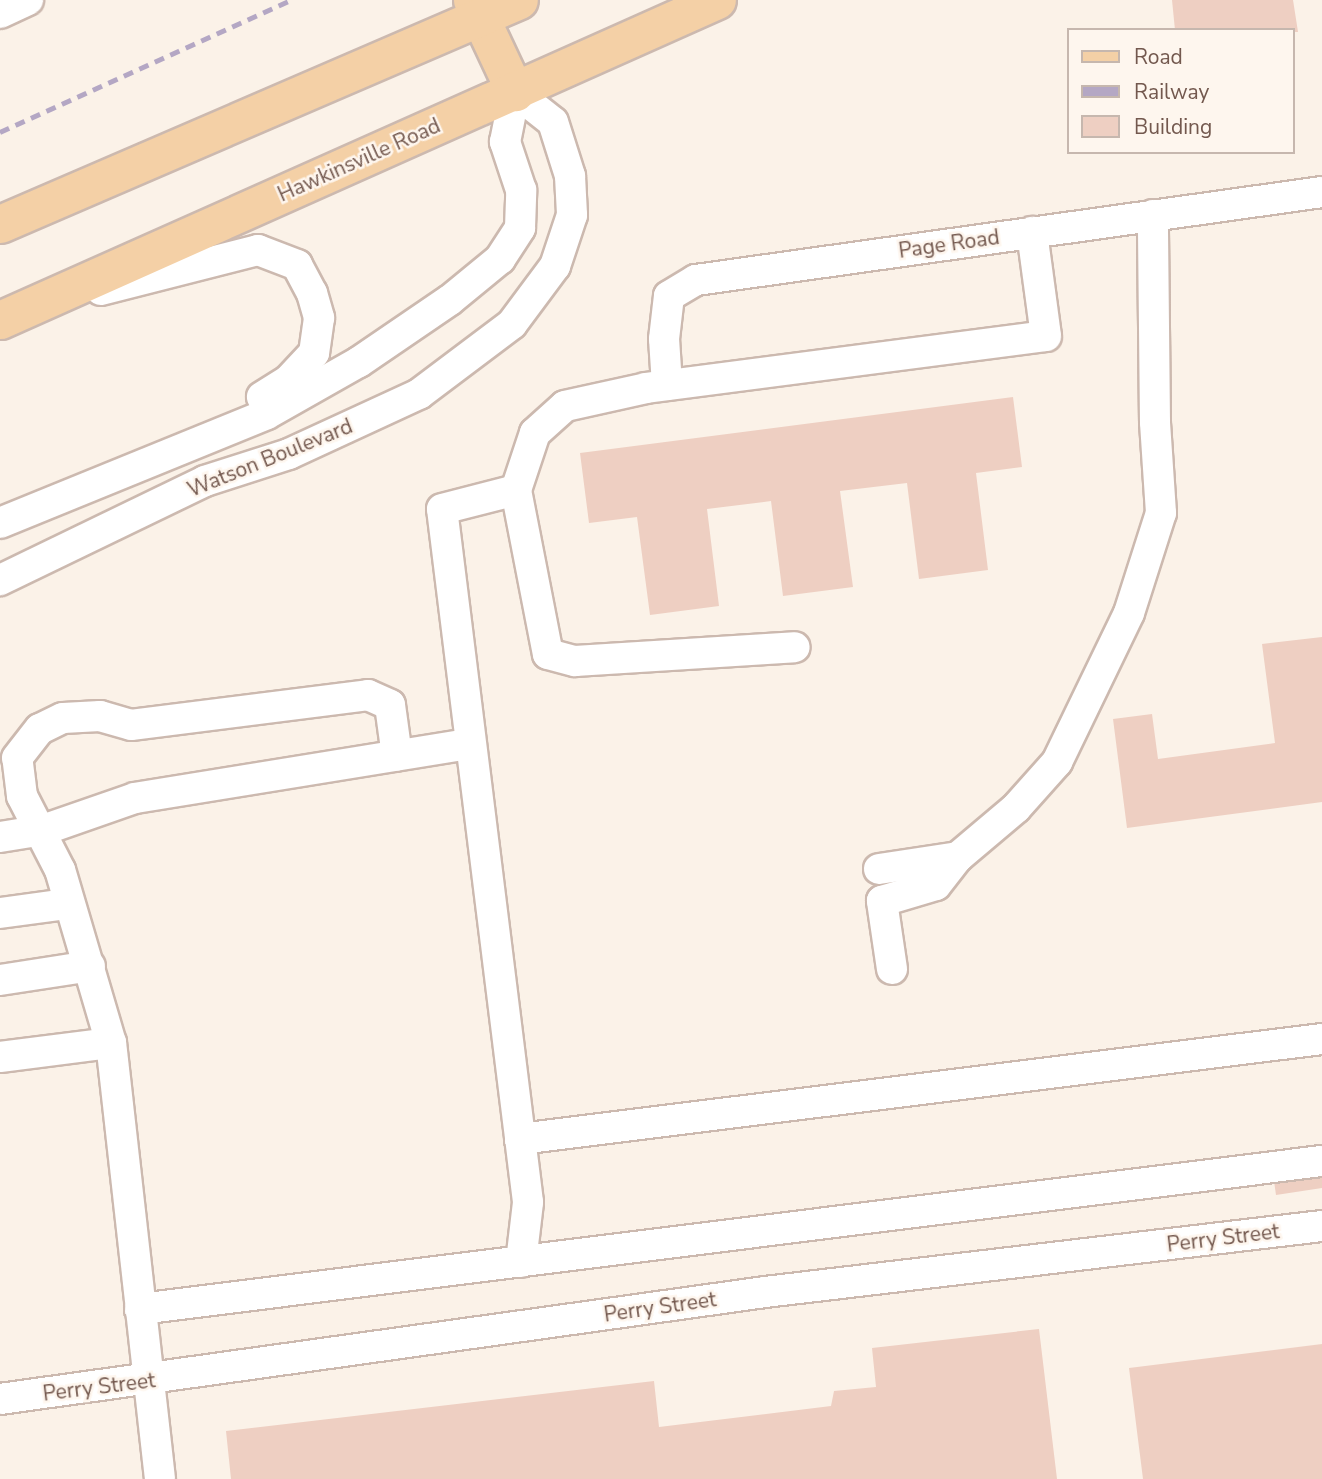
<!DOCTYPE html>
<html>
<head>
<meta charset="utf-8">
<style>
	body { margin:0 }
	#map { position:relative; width:1322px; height:1479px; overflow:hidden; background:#fbf2e8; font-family:"Nunito Sans",sans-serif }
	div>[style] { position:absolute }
	.building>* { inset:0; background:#eecfc2 }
	.roads { filter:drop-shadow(2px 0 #ccb9af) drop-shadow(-2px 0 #ccb9af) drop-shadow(0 2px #ccb9af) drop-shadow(0 -2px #ccb9af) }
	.minor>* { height:30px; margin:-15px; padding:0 15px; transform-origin:15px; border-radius:15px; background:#fff }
	.major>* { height:37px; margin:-18.5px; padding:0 18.5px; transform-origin:18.5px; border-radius:18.5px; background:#f4d0a6 }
	.rail>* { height:5px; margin-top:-2.5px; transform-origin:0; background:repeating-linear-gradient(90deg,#b4a7c4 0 10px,transparent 0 17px) }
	span { translate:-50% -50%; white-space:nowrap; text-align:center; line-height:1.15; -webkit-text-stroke:5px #fef6ee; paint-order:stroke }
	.street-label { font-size:21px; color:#73584e }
	.legend { position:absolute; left:1067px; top:28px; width:228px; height:126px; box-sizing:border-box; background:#fef6ee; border:2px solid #c6b7ae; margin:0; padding:9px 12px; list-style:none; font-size:21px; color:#73584e }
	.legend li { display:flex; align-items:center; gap:14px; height:35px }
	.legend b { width:35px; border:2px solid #c6b7ae }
</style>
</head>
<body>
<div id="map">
	<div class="building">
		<i style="clip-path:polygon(1172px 0,1293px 0,1298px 32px,1175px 30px)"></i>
		<i style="clip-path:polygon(1013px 397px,1022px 467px,976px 473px,988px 570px,919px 579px,907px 483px,840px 491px,853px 587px,783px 596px,771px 501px,707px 509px,719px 606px,650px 615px,637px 517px,589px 523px,580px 453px)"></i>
		<i style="clip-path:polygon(1322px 637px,1322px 802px,1127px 828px,1113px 719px,1152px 714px,1158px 759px,1275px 743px,1262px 644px)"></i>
		<i style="clip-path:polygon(1322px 1152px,1322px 1188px,1276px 1195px,1271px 1160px)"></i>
		<i style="clip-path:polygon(1039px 1329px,1057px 1479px,231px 1479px,226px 1431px,654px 1381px,659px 1427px,831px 1406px,834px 1391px,876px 1387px,872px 1348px)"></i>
		<i style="clip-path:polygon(1322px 1344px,1322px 1479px,1143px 1479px,1129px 1368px)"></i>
	</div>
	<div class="roads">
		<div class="minor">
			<i style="left:0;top:13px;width:31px;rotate:-25deg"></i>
			<i style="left:101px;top:290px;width:162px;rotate:-14.3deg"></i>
			<i style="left:258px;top:250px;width:42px;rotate:21deg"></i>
			<i style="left:297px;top:265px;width:32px;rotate:62deg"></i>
			<i style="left:312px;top:293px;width:26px;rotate:74deg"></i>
			<i style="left:319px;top:318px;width:35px;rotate:98deg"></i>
			<i style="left:314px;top:353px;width:37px;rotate:133deg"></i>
			<i style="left:289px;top:380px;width:32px;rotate:148deg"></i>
			<i style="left:667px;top:385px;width:46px;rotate:-93.7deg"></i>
			<i style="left:664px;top:339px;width:43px;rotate:-83.4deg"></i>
			<i style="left:669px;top:296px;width:31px;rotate:-31deg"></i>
			<i style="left:696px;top:280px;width:632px;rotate:-8deg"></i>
			<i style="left:516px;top:490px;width:60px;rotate:-71.6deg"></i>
			<i style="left:535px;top:433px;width:40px;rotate:-42deg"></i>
			<i style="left:565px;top:406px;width:83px;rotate:-12.5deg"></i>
			<i style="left:646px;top:388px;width:403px;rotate:-7.4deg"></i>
			<i style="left:1046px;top:336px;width:105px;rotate:-97.7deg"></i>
			<i style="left:0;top:523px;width:288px;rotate:-22.2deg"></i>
			<i style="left:267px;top:414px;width:106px;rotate:-29.5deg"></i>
			<i style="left:359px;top:362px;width:110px;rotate:-34.3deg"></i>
			<i style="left:450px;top:300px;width:65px;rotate:-39.4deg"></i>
			<i style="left:500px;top:259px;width:37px;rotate:-57deg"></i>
			<i style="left:520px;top:228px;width:38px;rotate:-88deg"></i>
			<i style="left:521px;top:190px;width:51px;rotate:-108.4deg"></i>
			<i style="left:505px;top:142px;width:51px;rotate:-78.7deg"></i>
			<i style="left:515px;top:92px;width:48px;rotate:38.3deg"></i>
			<i style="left:553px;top:122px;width:57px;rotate:72.5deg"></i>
			<i style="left:570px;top:176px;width:39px;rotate:87deg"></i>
			<i style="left:572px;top:215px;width:54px;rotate:108.4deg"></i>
			<i style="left:555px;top:266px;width:72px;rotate:126.6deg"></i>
			<i style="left:512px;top:324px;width:116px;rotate:143deg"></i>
			<i style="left:419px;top:394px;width:143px;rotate:155.2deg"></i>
			<i style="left:289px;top:454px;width:88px;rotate:162.2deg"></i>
			<i style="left:205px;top:481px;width:228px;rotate:154.2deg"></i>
			<i style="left:0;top:837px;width:44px;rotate:-9.2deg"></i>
			<i style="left:43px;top:830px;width:97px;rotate:-19.2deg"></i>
			<i style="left:135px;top:798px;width:339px;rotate:-9.2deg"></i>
			<i style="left:879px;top:869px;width:80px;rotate:-8.6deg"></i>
			<i style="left:0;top:913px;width:68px;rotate:-7.7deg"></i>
			<i style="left:892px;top:969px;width:69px;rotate:-98.4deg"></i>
			<i style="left:882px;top:901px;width:56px;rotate:-16.5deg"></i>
			<i style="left:936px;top:885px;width:36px;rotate:-52deg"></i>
			<i style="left:958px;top:857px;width:76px;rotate:-40.2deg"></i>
			<i style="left:1016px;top:808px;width:62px;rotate:-48.3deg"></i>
			<i style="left:1057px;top:762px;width:165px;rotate:-64.2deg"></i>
			<i style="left:1129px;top:613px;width:105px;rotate:-72.3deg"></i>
			<i style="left:1161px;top:513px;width:91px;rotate:-93.8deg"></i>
			<i style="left:1155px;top:422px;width:207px;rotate:-90.6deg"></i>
			<i style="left:0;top:980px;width:91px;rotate:-8.8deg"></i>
			<i style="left:0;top:1057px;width:112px;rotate:-7.2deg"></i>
			<i style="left:520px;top:1139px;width:808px;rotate:-7.11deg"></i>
			<i style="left:521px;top:1262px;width:60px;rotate:-83.3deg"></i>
			<i style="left:528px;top:1202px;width:698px;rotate:-97.07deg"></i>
			<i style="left:442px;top:509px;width:76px;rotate:-14.4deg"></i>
			<i style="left:516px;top:490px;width:167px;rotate:79deg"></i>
			<i style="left:548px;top:654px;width:28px;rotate:15deg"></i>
			<i style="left:575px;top:661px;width:220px;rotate:-3.6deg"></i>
			<i style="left:140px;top:1309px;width:1191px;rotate:-7.14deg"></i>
			<i style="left:0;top:1399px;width:772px;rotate:-7.96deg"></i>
			<i style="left:765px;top:1292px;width:561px;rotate:-6.76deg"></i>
			<i style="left:160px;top:1479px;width:439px;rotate:-96.4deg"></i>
			<i style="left:111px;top:1043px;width:180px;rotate:-106.4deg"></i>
			<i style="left:60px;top:870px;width:83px;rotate:-117.2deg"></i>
			<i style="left:22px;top:796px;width:38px;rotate:-97deg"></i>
			<i style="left:17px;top:758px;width:37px;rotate:-52deg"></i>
			<i style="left:40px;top:729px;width:25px;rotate:-26deg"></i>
			<i style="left:63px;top:718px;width:37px;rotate:-3deg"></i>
			<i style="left:100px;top:716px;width:32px;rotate:16deg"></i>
			<i style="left:131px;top:725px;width:239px;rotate:-7.2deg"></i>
			<i style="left:368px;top:695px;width:24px;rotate:24deg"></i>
			<i style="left:390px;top:705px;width:51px;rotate:82.2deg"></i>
		</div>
		<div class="major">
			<i style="left:472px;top:0;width:102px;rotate:64.9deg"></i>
			<i style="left:0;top:224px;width:565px;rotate:-23.34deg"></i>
			<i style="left:0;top:320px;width:785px;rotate:-24.05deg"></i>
		</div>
	</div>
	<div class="rail">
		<i style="left:0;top:132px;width:320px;rotate:-24.4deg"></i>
	</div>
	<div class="street-label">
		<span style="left:359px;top:160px;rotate:-24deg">Hawkinsville Road</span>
		<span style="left:949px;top:244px;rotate:-8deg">Page Road</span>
		<span style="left:270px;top:458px;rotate:-22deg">Watson Boulevard</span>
		<span style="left:1223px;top:1238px;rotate:-7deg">Perry Street</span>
		<span style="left:660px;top:1307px;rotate:-8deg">Perry Street</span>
		<span style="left:99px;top:1387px;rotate:-7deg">Perry Street</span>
	</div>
	<ul class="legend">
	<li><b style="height:9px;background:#f4d0a6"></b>Road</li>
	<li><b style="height:9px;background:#b4a7c4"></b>Railway</li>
	<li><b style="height:19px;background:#eecfc2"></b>Building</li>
	</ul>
</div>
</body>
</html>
